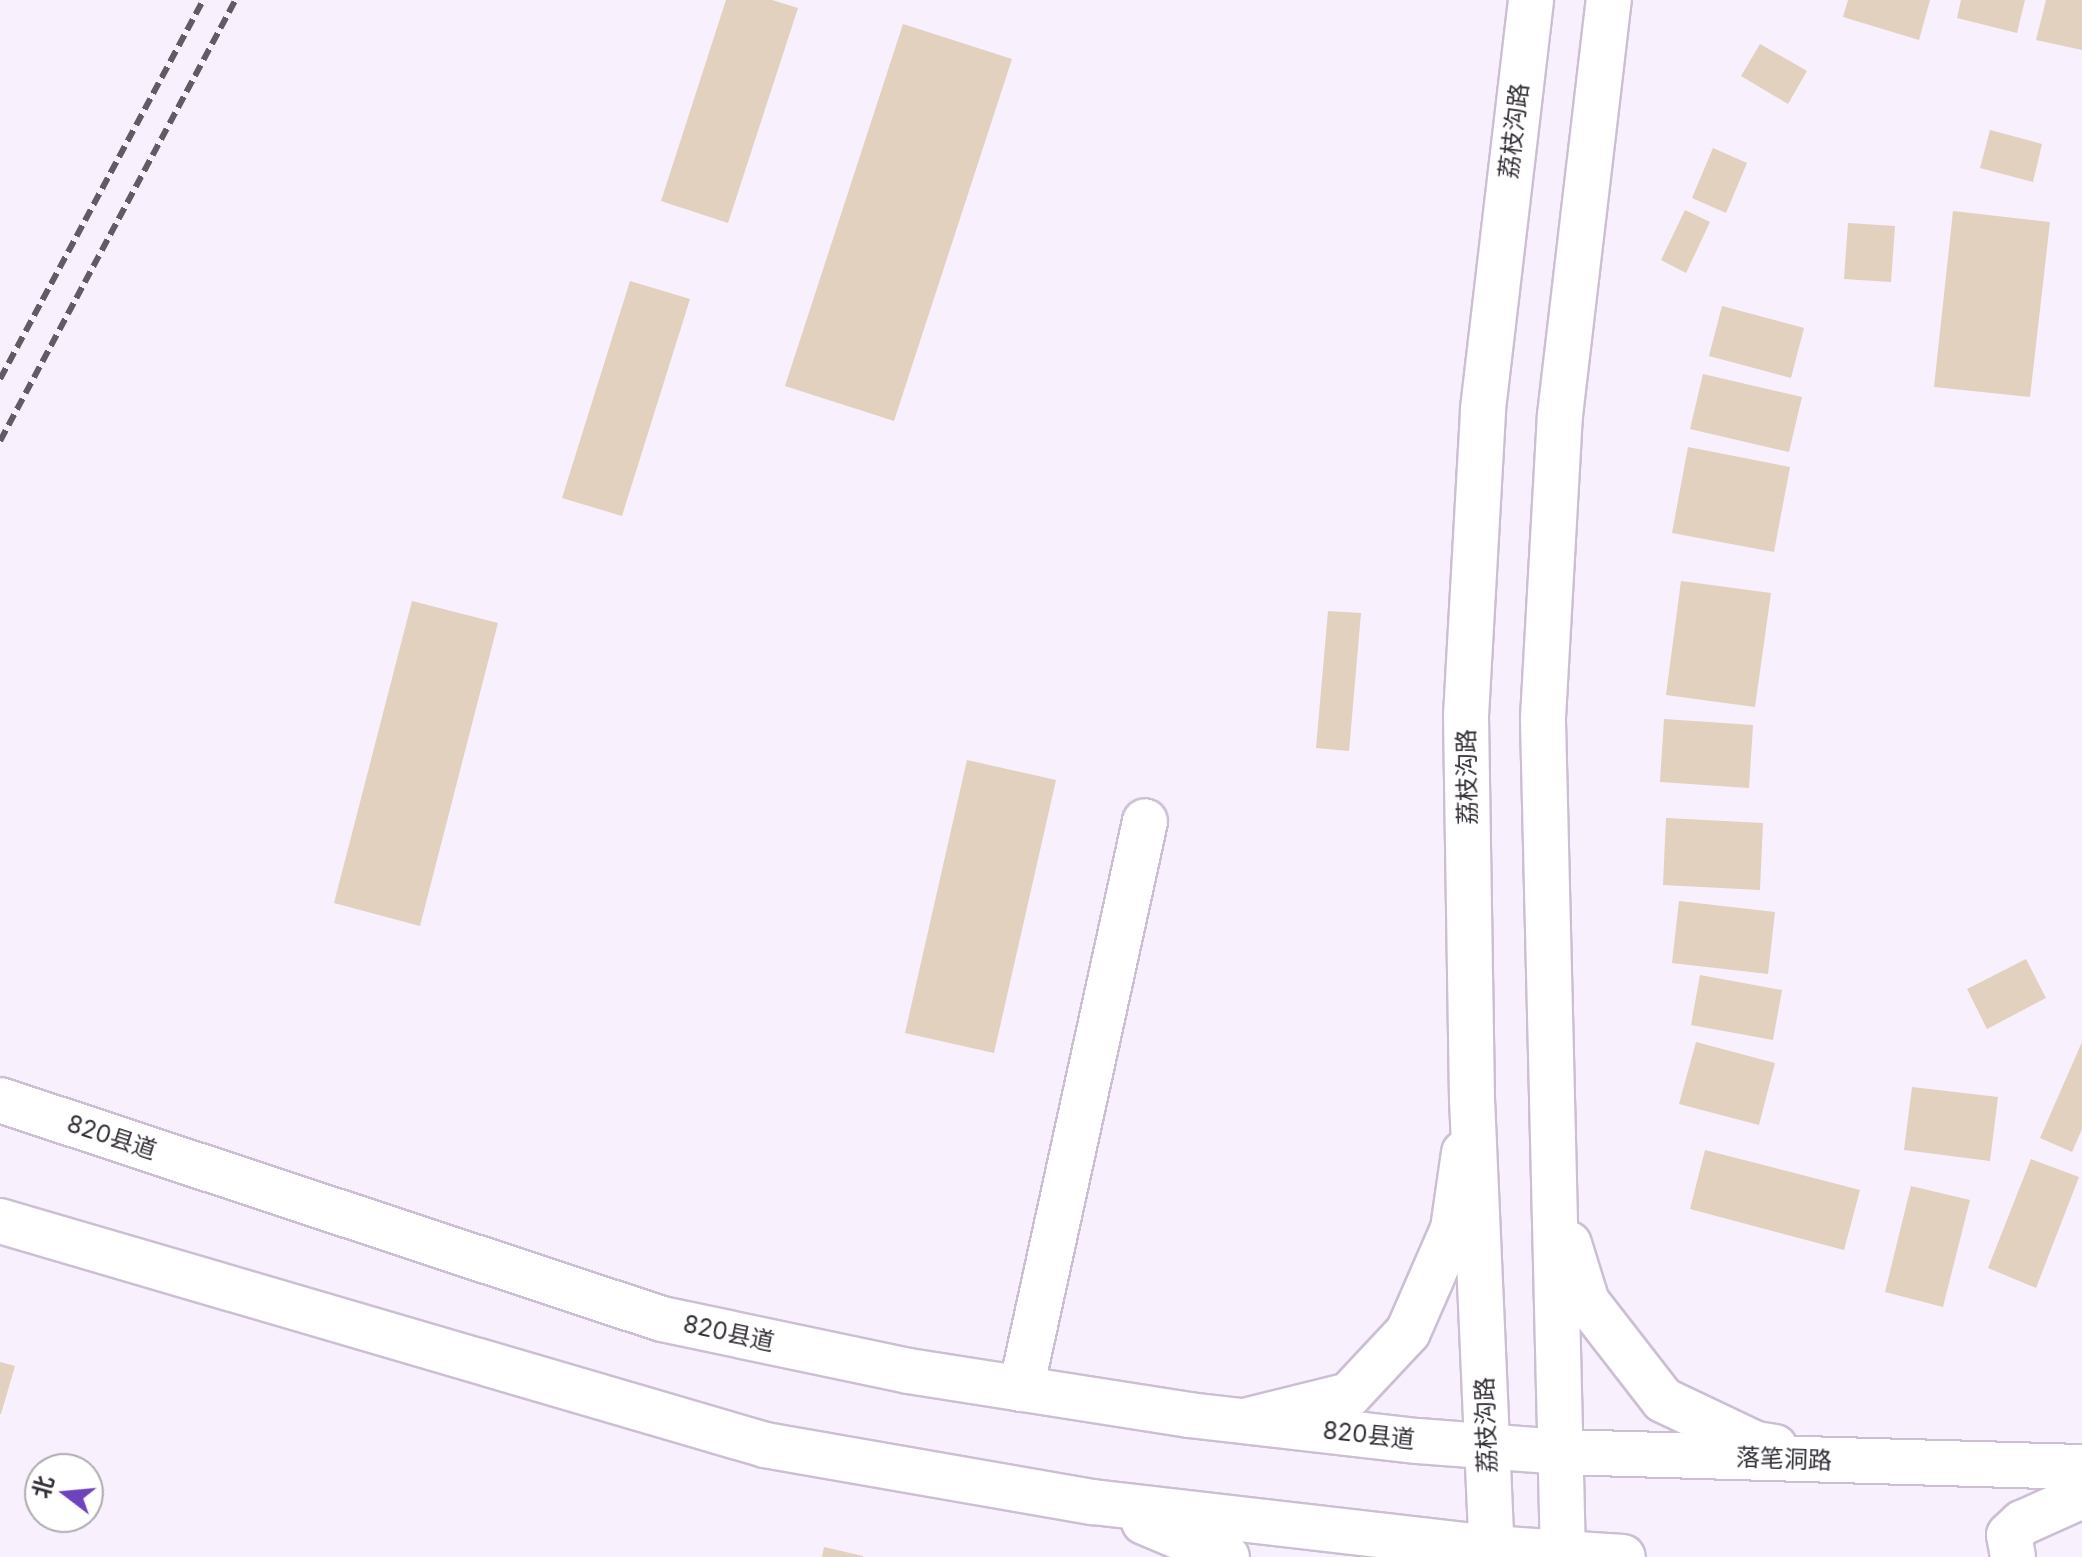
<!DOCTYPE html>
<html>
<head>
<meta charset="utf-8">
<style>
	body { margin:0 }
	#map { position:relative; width:2082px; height:1557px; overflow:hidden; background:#f8f0fd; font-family:Inter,"Noto Sans SC",sans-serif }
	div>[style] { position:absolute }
	.building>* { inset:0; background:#e1d1be }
	.roads { filter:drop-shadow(2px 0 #ccbfd3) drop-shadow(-2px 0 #ccbfd3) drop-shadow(0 2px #ccbfd3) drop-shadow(0 -2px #ccbfd3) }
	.minor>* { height:44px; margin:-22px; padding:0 22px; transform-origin:22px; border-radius:22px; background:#fff }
	.major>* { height:44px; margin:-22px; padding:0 22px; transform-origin:22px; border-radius:22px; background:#fff }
	.rail>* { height:6px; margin-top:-3px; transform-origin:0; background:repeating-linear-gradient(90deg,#615b64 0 12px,transparent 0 18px) }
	span { translate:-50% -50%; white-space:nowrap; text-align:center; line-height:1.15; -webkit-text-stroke:7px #fff; paint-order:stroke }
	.street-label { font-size:24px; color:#353038 }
	.north { position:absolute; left:24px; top:1453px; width:80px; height:80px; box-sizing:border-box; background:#fff; border:2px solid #aeacaf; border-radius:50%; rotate:286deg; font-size:22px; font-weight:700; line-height:32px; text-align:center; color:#353038 }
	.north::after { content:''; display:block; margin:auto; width:28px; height:36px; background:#6e43bb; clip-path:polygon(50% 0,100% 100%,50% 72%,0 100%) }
</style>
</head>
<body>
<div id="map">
	<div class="building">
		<i style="clip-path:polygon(726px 0,772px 0,798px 8px,728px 223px,661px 201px)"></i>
		<i style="clip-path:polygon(1848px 0,1930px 0,1919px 40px,1843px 17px)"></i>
		<i style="clip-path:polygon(1961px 0,2025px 0,2017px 33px,1957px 18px)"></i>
		<i style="clip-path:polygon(2046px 0,2082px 0,2082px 50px,2036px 40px)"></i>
		<i style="clip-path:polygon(903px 24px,1012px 59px,894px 421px,785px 386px)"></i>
		<i style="clip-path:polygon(1760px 44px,1807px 71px,1788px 104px,1741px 76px)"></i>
		<i style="clip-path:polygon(1990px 130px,2042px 144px,2033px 182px,1980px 168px)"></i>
		<i style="clip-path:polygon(1713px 148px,1747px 163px,1726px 213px,1692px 198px)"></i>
		<i style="clip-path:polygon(1685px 210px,1710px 222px,1686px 273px,1661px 260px)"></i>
		<i style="clip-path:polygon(1953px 211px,2050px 222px,2030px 397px,1934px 387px)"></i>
		<i style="clip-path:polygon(1848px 223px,1895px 226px,1891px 282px,1844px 279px)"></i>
		<i style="clip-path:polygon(630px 281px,690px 299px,622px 516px,562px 498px)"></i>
		<i style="clip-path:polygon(1722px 306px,1804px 328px,1791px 378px,1709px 356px)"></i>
		<i style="clip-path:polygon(1703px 374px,1802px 397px,1789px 452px,1690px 429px)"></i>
		<i style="clip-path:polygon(1688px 447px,1790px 467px,1774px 552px,1672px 533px)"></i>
		<i style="clip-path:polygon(1681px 581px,1771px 593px,1755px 707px,1666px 695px)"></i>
		<i style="clip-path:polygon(412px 601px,498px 623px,420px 926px,334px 903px)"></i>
		<i style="clip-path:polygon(1328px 611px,1361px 613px,1349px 751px,1316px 748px)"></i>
		<i style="clip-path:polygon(1664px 719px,1753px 725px,1749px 788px,1660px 782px)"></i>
		<i style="clip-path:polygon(967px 760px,1056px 780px,994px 1053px,905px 1033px)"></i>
		<i style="clip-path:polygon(1666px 818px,1763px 823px,1760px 890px,1663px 885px)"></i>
		<i style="clip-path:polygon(1679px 901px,1775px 912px,1768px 974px,1672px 963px)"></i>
		<i style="clip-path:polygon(2026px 959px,2046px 998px,1987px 1029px,1967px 989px)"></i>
		<i style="clip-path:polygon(1700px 975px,1782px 990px,1773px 1040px,1691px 1025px)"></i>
		<i style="clip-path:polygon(1696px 1042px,1775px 1063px,1759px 1125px,1679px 1104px)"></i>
		<i style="clip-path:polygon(2082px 1042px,2082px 1129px,2072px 1152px,2040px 1138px)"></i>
		<i style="clip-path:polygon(1912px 1087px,1998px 1097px,1990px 1161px,1904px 1150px)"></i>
		<i style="clip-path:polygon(1705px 1150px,1860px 1190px,1844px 1250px,1690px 1209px)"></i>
		<i style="clip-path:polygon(2031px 1159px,2079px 1177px,2036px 1288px,1988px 1268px)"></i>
		<i style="clip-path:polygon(1911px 1186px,1970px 1200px,1943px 1307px,1885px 1292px)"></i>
		<i style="clip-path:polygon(0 1362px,15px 1366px,1px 1414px,0 1414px)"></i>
		<i style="clip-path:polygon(824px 1547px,863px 1556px,863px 1557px,822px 1557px)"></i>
	</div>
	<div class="roads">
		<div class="minor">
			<i style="left:1021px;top:1389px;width:581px;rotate:-77.68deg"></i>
			<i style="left:1248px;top:1420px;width:104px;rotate:-13.9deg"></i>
			<i style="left:1349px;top:1395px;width:86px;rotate:-46.9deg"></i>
			<i style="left:1408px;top:1332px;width:112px;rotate:-66.4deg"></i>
			<i style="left:1453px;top:1229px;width:77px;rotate:-81.8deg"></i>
		</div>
		<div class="major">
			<i style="left:0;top:1100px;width:697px;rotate:18.31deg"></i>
			<i style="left:662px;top:1319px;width:251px;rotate:11.9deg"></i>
			<i style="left:908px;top:1371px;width:284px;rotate:8.9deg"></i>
			<i style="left:1189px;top:1415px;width:230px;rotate:6.5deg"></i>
			<i style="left:1418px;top:1441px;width:142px;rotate:4.4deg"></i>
			<i style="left:1560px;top:1452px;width:522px;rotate:1.65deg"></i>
			<i style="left:0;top:1221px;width:797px;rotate:16.32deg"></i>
			<i style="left:765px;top:1445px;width:333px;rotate:9.9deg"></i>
			<i style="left:1093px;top:1502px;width:401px;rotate:6.6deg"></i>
			<i style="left:1491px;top:1548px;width:132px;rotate:3.9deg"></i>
			<i style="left:1569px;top:1244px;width:61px;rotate:72.8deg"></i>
			<i style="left:1587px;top:1302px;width:124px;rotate:52.2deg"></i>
			<i style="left:1663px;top:1400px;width:103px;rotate:25.3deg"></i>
			<i style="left:1756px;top:1444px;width:19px;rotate:9deg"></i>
			<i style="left:1144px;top:1522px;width:90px;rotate:22.9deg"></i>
			<i style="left:1492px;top:1557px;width:458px;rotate:-92.5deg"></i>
			<i style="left:1472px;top:1099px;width:383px;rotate:-90.9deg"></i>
			<i style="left:1466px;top:716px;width:307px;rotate:-86.8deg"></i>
			<i style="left:1483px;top:409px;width:412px;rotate:-83.3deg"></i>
			<i style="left:1563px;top:1557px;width:839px;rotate:-91.37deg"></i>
			<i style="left:1543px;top:718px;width:303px;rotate:-86.8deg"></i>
			<i style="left:1560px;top:415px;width:418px;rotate:-83.3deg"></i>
			<i style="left:2013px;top:1557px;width:22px;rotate:-100deg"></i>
			<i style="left:2009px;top:1535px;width:18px;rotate:-43deg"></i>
			<i style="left:2022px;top:1523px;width:66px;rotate:-24.2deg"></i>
		</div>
	</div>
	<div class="rail">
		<i style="left:0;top:379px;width:430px;rotate:-61.8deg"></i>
		<i style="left:0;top:441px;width:500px;rotate:-61.9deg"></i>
	</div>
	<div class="street-label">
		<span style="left:1514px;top:131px;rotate:-83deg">荔枝沟路</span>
		<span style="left:1467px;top:777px;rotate:-91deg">荔枝沟路</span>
		<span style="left:112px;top:1137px;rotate:18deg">820县道</span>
		<span style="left:729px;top:1333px;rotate:12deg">820县道</span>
		<span style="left:1486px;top:1425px;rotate:-92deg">荔枝沟路</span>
		<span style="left:1369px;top:1435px;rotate:6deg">820县道</span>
		<span style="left:1784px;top:1459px;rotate:2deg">落笔洞路</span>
	</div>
	<div class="north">北</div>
</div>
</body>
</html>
